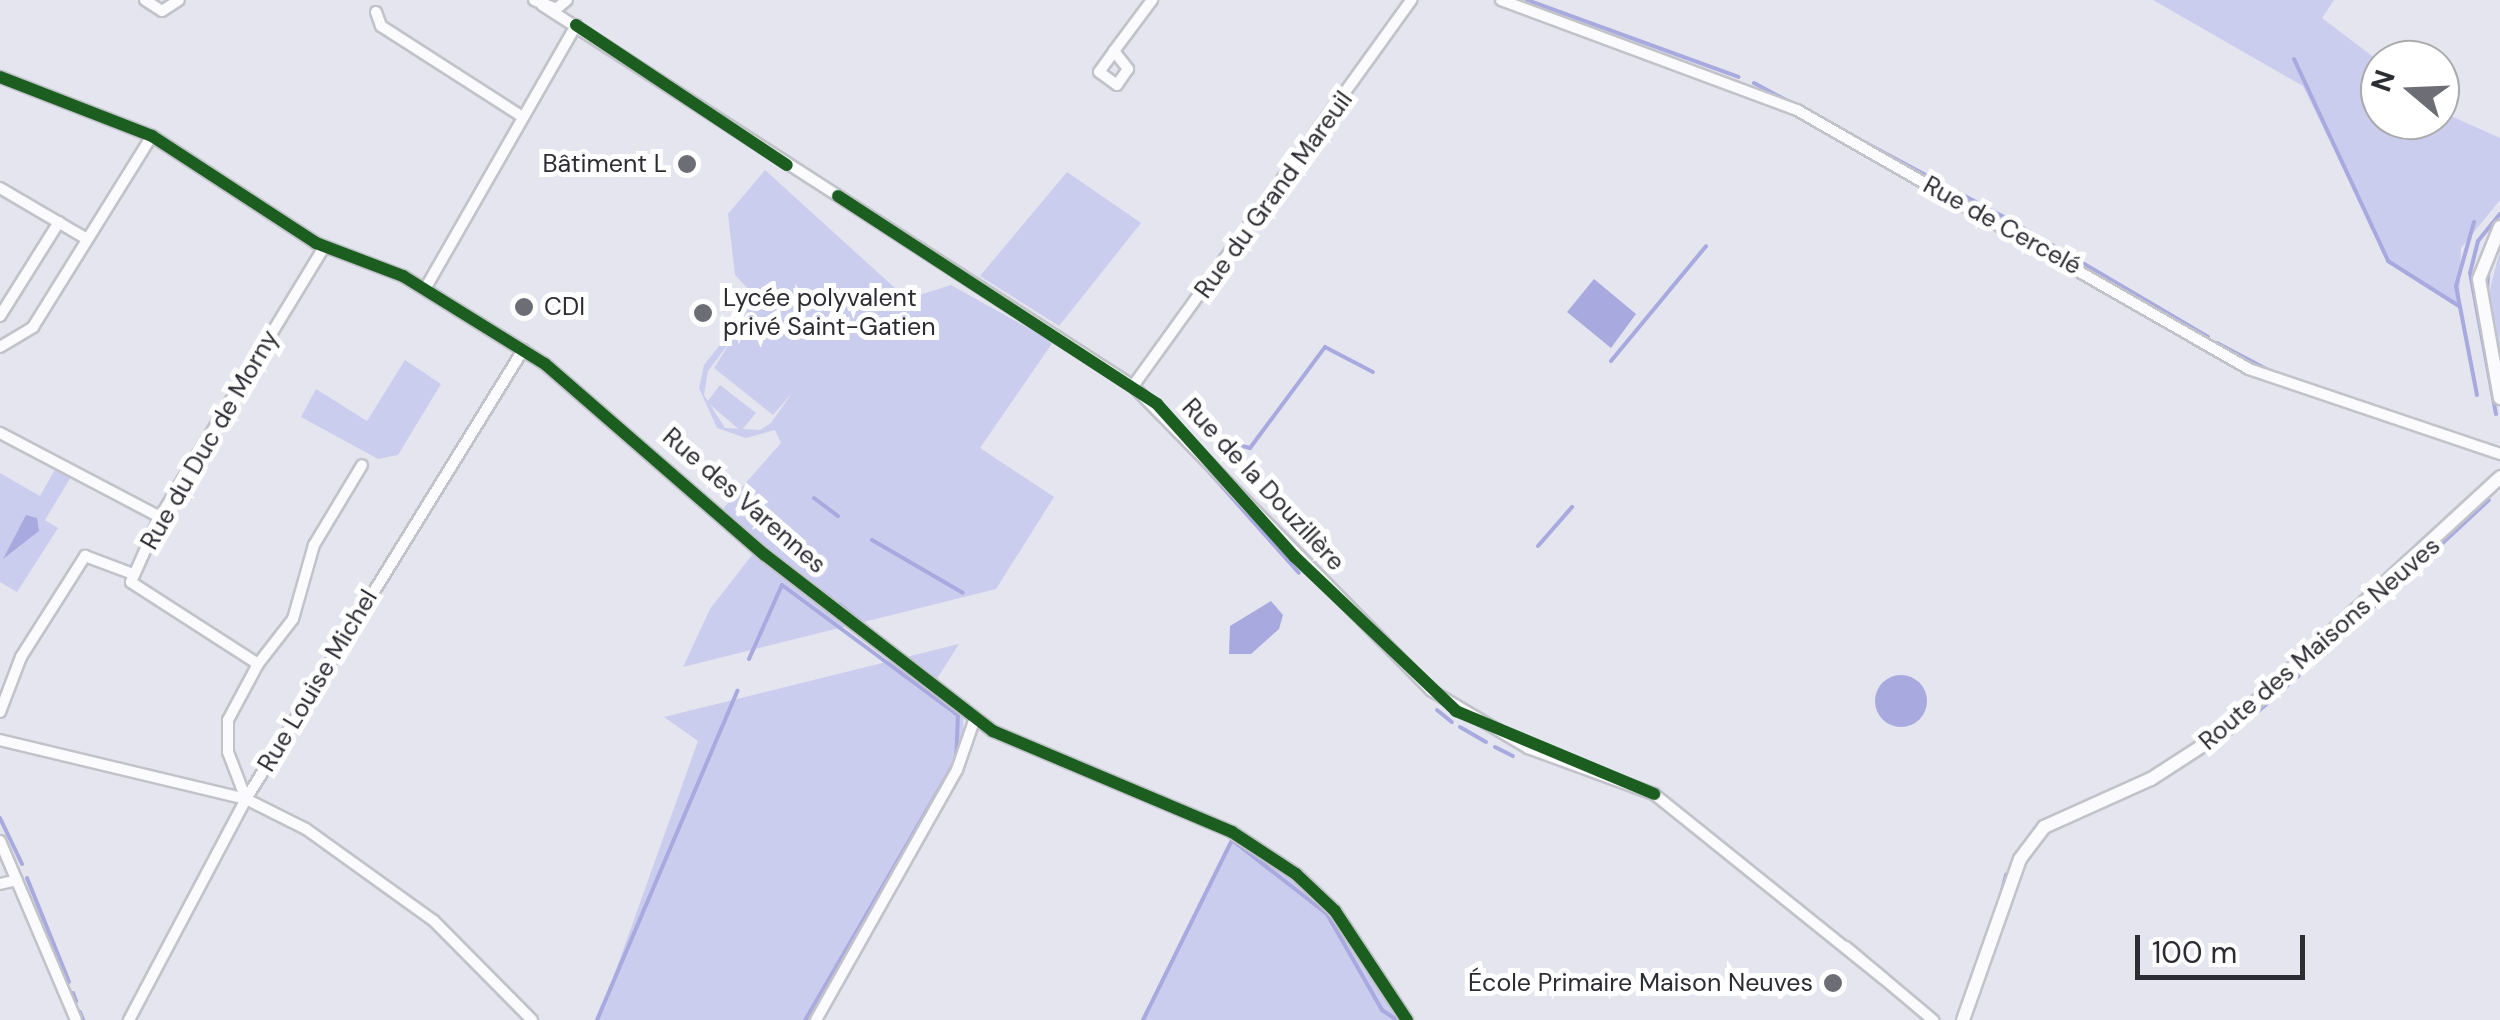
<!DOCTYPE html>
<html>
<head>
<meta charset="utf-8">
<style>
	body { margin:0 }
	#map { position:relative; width:2500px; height:1020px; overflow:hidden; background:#e4e5ef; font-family:"DM Sans",sans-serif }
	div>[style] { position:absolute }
	.green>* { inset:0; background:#cbcdee }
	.water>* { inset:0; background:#a8aadf }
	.round { border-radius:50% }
	.stream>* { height:4px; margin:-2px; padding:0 2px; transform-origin:2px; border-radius:2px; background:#a8aadf }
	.roads { filter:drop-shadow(2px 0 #c2c3ca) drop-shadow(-2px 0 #c2c3ca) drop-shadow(0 2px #c2c3ca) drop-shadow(0 -2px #c2c3ca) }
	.minor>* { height:10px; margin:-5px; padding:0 5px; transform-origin:5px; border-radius:5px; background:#fbfbfd }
	.tertiary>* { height:12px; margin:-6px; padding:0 6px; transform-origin:6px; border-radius:6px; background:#fbfbfd }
	.cycleway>* { height:12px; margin:-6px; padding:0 6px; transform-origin:6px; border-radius:6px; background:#1b5e20 }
	.dots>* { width:28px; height:28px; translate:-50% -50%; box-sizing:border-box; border:5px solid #fff; border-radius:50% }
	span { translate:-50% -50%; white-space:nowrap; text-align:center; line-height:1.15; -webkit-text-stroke:10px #fff; paint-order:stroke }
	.poi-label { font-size:25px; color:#2c2c33 }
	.right { translate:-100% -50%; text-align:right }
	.left { translate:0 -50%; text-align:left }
	.street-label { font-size:25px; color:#2c2c33 }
	.north { position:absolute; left:2360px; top:40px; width:100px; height:100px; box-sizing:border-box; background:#fff; border:2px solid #ababad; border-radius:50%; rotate:289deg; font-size:28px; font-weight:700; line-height:40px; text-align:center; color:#2c2c33 }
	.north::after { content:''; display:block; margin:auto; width:35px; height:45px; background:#6c6d75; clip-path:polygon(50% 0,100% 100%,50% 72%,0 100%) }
	.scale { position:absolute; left:2135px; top:935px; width:170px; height:45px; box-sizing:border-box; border:5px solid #2c2c33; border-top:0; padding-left:12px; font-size:30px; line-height:35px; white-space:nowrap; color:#2c2c33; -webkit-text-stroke:8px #fff; paint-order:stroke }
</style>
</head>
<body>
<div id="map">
	<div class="green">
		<i style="clip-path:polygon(2153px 0,2334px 0,2322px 18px,2380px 62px,2380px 120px,2440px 120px,2440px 111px,2500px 138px,2500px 200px,2461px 248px,2459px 306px,2388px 261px,2303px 86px)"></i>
		<i style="clip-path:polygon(evenodd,765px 170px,907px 299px,951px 285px,1053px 342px,980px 448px,1054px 497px,996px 589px,683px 667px,710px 609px,752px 555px,744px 530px,722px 510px,781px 443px,775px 430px,746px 438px,717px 428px,699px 388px,704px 365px,757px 298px,735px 275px,728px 214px,765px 170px,733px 338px,714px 368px,773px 415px,792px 393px,771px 423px,760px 430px,725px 428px,704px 395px,708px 371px,733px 338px)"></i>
		<i style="clip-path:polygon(1067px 172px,1141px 223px,1059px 326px,980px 276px)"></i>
		<i style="clip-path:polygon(2500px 250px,2500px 376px,2488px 297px)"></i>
		<i style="clip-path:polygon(405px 360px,441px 384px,398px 455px,378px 459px,301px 417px,316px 389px,367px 421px)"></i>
		<i style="clip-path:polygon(720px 385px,756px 413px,741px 431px,707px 402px)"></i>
		<i style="clip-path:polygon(57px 466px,72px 475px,45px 520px,58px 528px,17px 592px,0 582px,0 473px,40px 496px)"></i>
		<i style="clip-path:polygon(959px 644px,933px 685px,963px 709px,964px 754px,814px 1020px,598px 1020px,698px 741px,664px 717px)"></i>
		<i style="clip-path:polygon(1232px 840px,1324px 899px,1407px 1020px,1144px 1020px)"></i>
	</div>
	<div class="water">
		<i style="clip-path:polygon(1594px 279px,1636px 314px,1611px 348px,1567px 312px)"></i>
		<i style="clip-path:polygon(26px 515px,37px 518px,39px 531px,3px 559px)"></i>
		<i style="clip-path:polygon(1271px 601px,1283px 615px,1279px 629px,1251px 654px,1229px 654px,1230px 626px)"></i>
		<i class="round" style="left:1875px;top:675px;width:52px;height:52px"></i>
	</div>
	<div class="stream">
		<i style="left:1527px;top:0;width:225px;rotate:20deg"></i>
		<i style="left:2294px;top:59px;width:223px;rotate:65deg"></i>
		<i style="left:2388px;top:261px;width:84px;rotate:32.4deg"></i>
		<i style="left:1754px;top:83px;width:284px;rotate:28.2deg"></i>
		<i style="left:2013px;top:222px;width:226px;rotate:30.5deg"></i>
		<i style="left:2474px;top:222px;width:66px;rotate:105.7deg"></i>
		<i style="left:2456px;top:286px;width:111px;rotate:79.1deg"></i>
		<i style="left:2487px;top:293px;width:21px;rotate:-87deg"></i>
		<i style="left:2217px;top:343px;width:60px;rotate:27.8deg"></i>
		<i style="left:1611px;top:361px;width:149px;rotate:-50.4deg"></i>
		<i style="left:2496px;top:414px;width:143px;rotate:-100.4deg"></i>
		<i style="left:2470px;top:273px;width:33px;rotate:-76deg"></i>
		<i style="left:2478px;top:241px;width:35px;rotate:-51deg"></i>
		<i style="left:1222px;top:441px;width:29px;rotate:14deg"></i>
		<i style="left:1250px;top:448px;width:126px;rotate:-53.4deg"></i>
		<i style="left:1325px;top:347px;width:54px;rotate:27.5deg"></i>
		<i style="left:1193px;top:454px;width:159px;rotate:48.3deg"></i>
		<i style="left:814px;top:498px;width:30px;rotate:37deg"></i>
		<i style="left:872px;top:540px;width:105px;rotate:30.2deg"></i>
		<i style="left:1538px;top:546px;width:52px;rotate:-48.9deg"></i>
		<i style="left:802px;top:578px;width:35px;rotate:35deg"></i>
		<i style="left:839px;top:604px;width:48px;rotate:39deg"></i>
		<i style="left:2335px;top:643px;width:210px;rotate:-42.9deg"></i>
		<i style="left:749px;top:659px;width:81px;rotate:-66deg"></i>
		<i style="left:782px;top:585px;width:219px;rotate:36.5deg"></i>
		<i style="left:958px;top:715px;width:45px;rotate:92.5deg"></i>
		<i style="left:956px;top:760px;width:301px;rotate:120.1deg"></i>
		<i style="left:1437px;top:710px;width:19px;rotate:39deg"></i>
		<i style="left:2246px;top:722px;width:112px;rotate:-41.4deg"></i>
		<i style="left:1460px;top:727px;width:30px;rotate:30deg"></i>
		<i style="left:1495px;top:747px;width:20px;rotate:27deg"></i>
		<i style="left:0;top:818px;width:51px;rotate:64.4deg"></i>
		<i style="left:27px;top:878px;width:112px;rotate:68deg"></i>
		<i style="left:2001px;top:895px;width:21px;rotate:-76deg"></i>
		<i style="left:73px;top:993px;width:9px;rotate:69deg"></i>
		<i style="left:80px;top:1012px;width:9px;rotate:69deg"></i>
		<i style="left:597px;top:1020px;width:358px;rotate:-66.9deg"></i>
		<i style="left:1143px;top:1020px;width:201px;rotate:-63.7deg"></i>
		<i style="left:1232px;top:840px;width:120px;rotate:37.9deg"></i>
		<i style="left:1327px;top:914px;width:111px;rotate:60.2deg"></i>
		<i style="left:1382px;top:1010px;width:18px;rotate:34deg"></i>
	</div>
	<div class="roads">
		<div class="minor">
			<i style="left:145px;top:0;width:20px;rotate:33deg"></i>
			<i style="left:162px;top:11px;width:20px;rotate:-33deg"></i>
			<i style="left:534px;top:0;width:24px;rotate:22deg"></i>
			<i style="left:556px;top:9px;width:14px;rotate:-39deg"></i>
			<i style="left:1501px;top:0;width:316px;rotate:20.4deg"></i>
			<i style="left:1797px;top:110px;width:521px;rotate:29.81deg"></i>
			<i style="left:2249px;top:369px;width:265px;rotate:18.7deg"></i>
			<i style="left:542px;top:5px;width:703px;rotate:32.81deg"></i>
			<i style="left:1133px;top:386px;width:427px;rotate:45.6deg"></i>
			<i style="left:1432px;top:691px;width:112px;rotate:30.7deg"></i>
			<i style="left:1528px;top:748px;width:134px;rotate:20.1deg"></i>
			<i style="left:1654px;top:794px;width:294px;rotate:38.8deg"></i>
			<i style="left:376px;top:12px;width:15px;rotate:70deg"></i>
			<i style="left:381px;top:26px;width:166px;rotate:32.7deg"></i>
			<i style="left:1114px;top:51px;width:23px;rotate:52deg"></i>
			<i style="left:1128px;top:69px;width:19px;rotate:125deg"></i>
			<i style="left:1117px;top:85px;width:22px;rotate:-144deg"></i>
			<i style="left:1099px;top:72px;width:26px;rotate:-54deg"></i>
			<i style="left:1114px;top:51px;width:64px;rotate:-53.3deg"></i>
			<i style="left:0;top:77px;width:163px;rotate:21.2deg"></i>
			<i style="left:152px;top:136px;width:196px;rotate:33.1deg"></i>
			<i style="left:316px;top:243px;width:93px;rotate:20.8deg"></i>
			<i style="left:403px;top:276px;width:167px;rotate:31.8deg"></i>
			<i style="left:545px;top:364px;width:291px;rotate:41deg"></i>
			<i style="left:765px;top:555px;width:288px;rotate:37.7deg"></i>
			<i style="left:993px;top:731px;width:259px;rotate:22.9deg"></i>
			<i style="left:1232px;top:832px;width:77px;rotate:33.3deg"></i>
			<i style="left:1296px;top:874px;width:54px;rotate:43.5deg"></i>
			<i style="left:1335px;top:911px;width:131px;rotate:56.6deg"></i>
			<i style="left:0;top:188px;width:101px;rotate:30.4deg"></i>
			<i style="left:425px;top:289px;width:304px;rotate:-60.2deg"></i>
			<i style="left:0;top:316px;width:111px;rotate:-57.9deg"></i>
			<i style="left:0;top:347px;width:39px;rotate:-31deg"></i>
			<i style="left:33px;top:327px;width:225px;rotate:-58.1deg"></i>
			<i style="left:1133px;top:386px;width:476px;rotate:-54.2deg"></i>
			<i style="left:0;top:433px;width:181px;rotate:27.7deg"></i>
			<i style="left:258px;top:664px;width:57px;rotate:-52.1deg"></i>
			<i style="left:293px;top:619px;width:77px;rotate:-74.2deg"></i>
			<i style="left:314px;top:545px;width:93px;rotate:-59deg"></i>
			<i style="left:0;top:712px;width:59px;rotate:-69.1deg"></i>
			<i style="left:21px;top:657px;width:120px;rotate:-57.6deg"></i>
			<i style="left:85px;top:556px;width:51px;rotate:20.6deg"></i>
			<i style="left:0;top:740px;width:253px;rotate:13.5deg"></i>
			<i style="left:246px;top:799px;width:67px;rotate:26.6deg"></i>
			<i style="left:306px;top:829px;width:158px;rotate:35.7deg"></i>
			<i style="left:434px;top:921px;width:139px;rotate:45.3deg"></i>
			<i style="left:246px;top:799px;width:50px;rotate:-111deg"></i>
			<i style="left:228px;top:752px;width:32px;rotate:-90deg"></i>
			<i style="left:228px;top:720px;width:64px;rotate:-61.8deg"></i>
			<i style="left:258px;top:664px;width:151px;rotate:-147.2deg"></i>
			<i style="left:131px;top:582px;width:71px;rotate:-66deg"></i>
			<i style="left:160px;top:517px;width:316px;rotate:-58.7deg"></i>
			<i style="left:0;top:841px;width:194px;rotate:67deg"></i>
			<i style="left:0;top:884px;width:17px;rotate:-13deg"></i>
			<i style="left:1846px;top:947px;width:114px;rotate:40deg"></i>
			<i style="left:129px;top:1020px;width:250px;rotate:-62.1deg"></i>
			<i style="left:246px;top:799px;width:528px;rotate:-58.33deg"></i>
			<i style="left:816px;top:1020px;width:287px;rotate:-60.6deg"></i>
			<i style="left:957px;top:770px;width:55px;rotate:-70.9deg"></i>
		</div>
		<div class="tertiary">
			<i style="left:2500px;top:227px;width:56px;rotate:112deg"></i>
			<i style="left:2479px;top:279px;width:121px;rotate:80deg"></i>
			<i style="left:1963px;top:1020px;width:171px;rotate:-70.5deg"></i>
			<i style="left:2020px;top:859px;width:40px;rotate:-53deg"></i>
			<i style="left:2044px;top:827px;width:117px;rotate:-24.2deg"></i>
			<i style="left:2151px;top:779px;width:85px;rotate:-32.9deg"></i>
			<i style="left:2222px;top:733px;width:378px;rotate:-42.6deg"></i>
		</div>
	</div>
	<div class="cycleway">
		<i style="left:576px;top:25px;width:253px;rotate:33.6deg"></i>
		<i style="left:0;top:77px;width:163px;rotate:21.2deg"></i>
		<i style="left:152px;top:136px;width:196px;rotate:33.1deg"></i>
		<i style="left:316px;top:243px;width:93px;rotate:20.8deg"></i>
		<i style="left:403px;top:276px;width:167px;rotate:31.8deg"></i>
		<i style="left:545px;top:364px;width:291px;rotate:41deg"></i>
		<i style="left:765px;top:555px;width:288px;rotate:37.7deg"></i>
		<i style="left:993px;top:731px;width:259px;rotate:22.9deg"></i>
		<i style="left:1232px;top:832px;width:77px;rotate:33.3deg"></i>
		<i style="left:1296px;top:874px;width:54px;rotate:43.5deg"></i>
		<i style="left:1335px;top:911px;width:131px;rotate:56.6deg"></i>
		<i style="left:838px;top:196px;width:381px;rotate:33.1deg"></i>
		<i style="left:1157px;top:404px;width:206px;rotate:48deg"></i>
		<i style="left:1295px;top:557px;width:223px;rotate:43.7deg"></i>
		<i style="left:1456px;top:711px;width:215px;rotate:22.7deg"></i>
	</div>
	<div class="dots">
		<i style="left:687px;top:164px;background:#6c6d75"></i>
		<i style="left:524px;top:307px;background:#6c6d75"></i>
		<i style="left:703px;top:313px;background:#6c6d75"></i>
		<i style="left:1833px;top:983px;background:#6c6d75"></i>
	</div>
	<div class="poi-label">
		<span class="right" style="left:667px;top:164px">Bâtiment L</span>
		<span class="left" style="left:723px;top:313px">Lycée polyvalent<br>privé Saint-Gatien</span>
		<span class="left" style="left:544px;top:307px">CDI</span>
		<span class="right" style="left:1813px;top:983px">École Primaire Maison Neuves</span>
	</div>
	<div class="street-label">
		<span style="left:1274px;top:195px;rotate:-54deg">Rue du Grand Mareuil</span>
		<span style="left:2002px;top:226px;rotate:29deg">Rue de Cercelé</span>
		<span style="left:210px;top:440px;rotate:-60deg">Rue du Duc de Morny</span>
		<span style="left:1263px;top:485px;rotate:47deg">Rue de la Douzillère</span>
		<span style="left:744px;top:501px;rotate:41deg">Rue des Varennes</span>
		<span style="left:2320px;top:644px;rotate:-41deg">Route des Maisons Neuves</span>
		<span style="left:318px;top:681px;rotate:-59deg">Rue Louise Michel</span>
	</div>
	<div class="north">N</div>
	<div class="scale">100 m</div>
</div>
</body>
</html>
